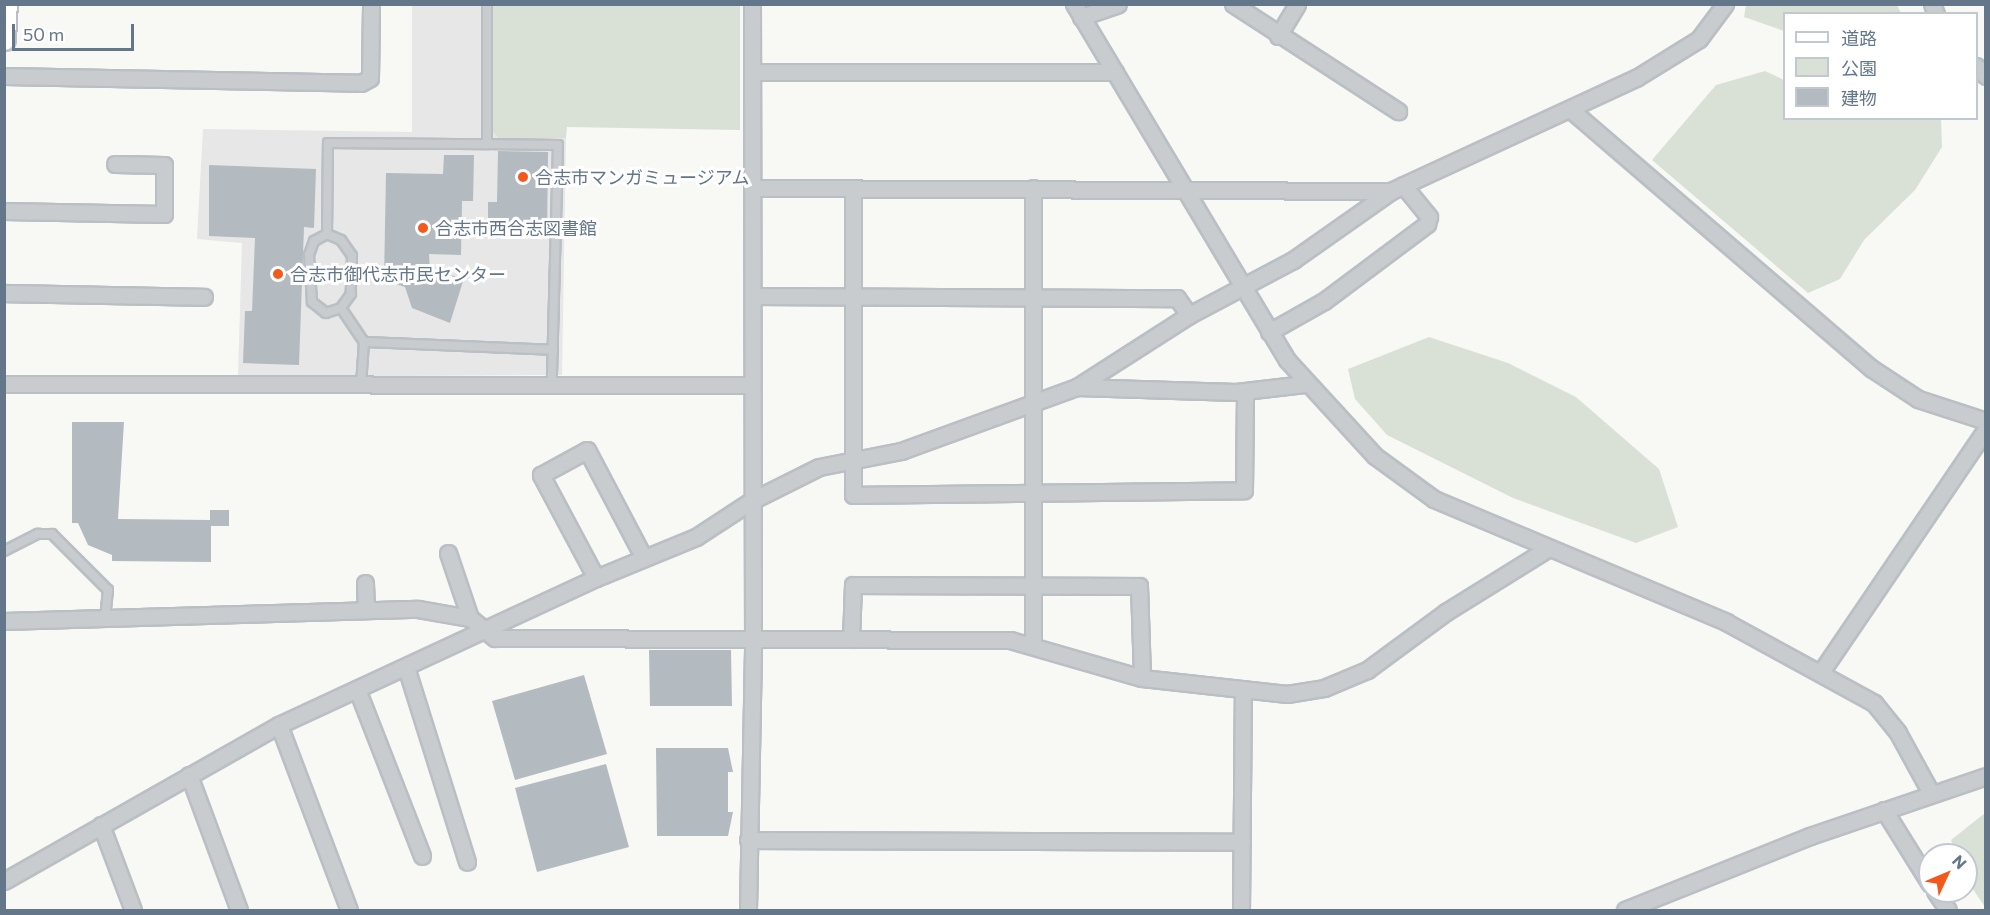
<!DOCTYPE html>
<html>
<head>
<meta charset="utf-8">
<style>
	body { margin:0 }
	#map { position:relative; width:1990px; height:915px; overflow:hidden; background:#f8f8f5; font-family:Commissioner,"Noto Sans JP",sans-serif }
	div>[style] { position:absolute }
	.built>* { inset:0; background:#e6e7e6 }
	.green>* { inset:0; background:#d9e1d6 }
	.building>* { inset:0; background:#b3bac0 }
	.roads { filter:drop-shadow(2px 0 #babfc4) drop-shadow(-2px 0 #babfc4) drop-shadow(0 2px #babfc4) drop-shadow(0 -2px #babfc4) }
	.lane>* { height:8px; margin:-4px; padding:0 4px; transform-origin:4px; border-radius:4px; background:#c8cccf }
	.street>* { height:15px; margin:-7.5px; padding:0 7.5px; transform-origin:7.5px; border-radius:7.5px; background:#c8cccf }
	.secondary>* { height:21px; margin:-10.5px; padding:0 10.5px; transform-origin:10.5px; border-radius:10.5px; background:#fff }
	.dots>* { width:16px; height:16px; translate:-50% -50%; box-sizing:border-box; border:3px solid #fff; border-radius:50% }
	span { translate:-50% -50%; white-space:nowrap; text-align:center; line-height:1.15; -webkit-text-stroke:6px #fff; paint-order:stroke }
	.poi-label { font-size:18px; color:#647689 }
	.left { translate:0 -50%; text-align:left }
	.frame { position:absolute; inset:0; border:6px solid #647689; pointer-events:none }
	.legend { position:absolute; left:1783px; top:12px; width:195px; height:108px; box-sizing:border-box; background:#fff; border:2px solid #c1c8d0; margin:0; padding:8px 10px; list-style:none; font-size:18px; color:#647689 }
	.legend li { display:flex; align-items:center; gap:12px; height:30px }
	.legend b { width:30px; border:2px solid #c1c8d0 }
	.north { position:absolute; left:1918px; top:843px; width:60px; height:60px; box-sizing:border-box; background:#fff; border:2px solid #c1c8d0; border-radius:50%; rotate:46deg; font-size:16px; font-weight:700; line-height:24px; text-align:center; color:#647689 }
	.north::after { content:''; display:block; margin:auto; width:21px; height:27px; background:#f3591a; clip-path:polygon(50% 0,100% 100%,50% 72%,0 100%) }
	.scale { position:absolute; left:12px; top:24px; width:122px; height:27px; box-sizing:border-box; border:3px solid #647689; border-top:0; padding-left:8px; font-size:18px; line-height:21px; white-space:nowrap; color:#647689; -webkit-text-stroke:4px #fff; paint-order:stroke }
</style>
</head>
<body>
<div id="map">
	<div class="built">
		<i style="clip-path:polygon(412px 5px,493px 5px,492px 131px,499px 139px,566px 138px,562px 375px,238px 377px,242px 243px,197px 239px,203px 129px,412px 132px)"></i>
	</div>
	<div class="green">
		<i style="clip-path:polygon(493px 5px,740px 5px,740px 130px,567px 127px,566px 138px,499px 139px,492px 131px)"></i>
		<i style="clip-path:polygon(1746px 5px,1897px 5px,1901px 13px,1784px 14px,1784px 31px,1744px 17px)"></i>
		<i style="clip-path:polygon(1765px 71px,1784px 80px,1784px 118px,1941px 119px,1942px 147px,1915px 190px,1864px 240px,1840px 279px,1808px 293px,1652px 160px,1716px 85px)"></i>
		<i style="clip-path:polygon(1429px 337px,1508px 363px,1576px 397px,1659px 469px,1678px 527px,1636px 543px,1513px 498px,1387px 435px,1355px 399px,1348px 369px)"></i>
		<i style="clip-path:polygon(1985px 813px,1985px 907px,1966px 879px,1966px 855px,1956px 855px,1951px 840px)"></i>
	</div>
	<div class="building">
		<i style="clip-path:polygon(498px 151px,548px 152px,547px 237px,497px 236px,497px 219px,488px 219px,488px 202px,497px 202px)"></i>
		<i style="clip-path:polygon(444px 155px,474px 155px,473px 201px,462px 201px,461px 255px,429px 254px,430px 271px,464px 278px,450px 323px,412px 308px,405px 287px,384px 280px,386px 173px,443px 174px)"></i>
		<i style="clip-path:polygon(209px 165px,316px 169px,314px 228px,304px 227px,299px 365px,243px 363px,245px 311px,252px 311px,255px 238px,209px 236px)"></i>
		<i style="clip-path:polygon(72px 422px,124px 422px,118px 519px,210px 520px,210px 510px,229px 510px,229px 526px,211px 526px,211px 562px,112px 561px,112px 555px,88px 545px,78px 523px,72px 523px)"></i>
		<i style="clip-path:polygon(649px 650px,731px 650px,732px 706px,650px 706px)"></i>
		<i style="clip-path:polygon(584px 675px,607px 754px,515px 780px,492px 701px)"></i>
		<i style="clip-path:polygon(656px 748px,728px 748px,733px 772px,728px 772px,728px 812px,733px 812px,728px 836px,657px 836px)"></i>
		<i style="clip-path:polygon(606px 764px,629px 847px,537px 872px,515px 788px)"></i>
	</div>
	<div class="roads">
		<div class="lane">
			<i style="left:487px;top:144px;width:71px;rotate:0.8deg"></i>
			<i style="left:558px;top:145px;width:237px;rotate:91.5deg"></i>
			<i style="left:327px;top:234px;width:91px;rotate:-89.4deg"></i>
			<i style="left:328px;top:143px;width:159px;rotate:0.4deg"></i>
			<i style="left:487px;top:144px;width:140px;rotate:-90deg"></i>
			<i style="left:327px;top:234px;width:15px;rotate:23deg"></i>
			<i style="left:341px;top:240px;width:19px;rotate:55deg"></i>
			<i style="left:352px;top:256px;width:38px;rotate:92deg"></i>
			<i style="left:351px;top:294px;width:17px;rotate:126deg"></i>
			<i style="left:341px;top:308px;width:16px;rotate:162deg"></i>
			<i style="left:326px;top:313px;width:18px;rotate:-142deg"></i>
			<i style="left:312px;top:302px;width:47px;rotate:-93.7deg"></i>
			<i style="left:309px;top:255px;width:15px;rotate:-70deg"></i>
			<i style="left:314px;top:241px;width:15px;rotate:-28deg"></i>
			<i style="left:341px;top:308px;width:41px;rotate:55.9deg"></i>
			<i style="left:364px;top:342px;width:39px;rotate:94deg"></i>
			<i style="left:364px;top:342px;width:189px;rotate:2.4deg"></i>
			<i style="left:4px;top:551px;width:38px;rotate:-27deg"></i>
			<i style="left:38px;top:534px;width:14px"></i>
			<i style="left:52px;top:534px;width:79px;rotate:45deg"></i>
			<i style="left:108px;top:590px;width:28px;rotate:96deg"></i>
		</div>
		<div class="street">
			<i style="left:1074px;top:4px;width:415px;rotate:59.1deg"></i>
			<i style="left:1287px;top:360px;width:130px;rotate:47.5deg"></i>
			<i style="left:1375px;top:456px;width:73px;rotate:36.1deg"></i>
			<i style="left:1434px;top:499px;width:317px;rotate:22.8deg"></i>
			<i style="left:1726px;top:622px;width:169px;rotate:28.7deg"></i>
			<i style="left:1874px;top:703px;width:38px;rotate:51deg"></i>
			<i style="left:1898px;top:733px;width:68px;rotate:61.2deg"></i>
			<i style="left:1233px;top:4px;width:197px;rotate:33deg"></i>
			<i style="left:1932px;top:4px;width:11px;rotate:68deg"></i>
			<i style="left:1081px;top:17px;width:39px;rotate:-19deg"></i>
			<i style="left:1278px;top:36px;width:37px;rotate:-59deg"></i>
			<i style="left:1976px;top:66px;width:14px;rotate:45deg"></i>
			<i style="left:753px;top:72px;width:362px"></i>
			<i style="left:4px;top:76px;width:357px;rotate:1.1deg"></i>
			<i style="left:361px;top:83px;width:10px;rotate:-29deg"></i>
			<i style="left:370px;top:78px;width:74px;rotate:-89.2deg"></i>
			<i style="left:1571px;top:110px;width:396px;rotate:40.7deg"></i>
			<i style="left:1871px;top:368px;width:56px;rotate:33.4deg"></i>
			<i style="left:1918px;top:399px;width:71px;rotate:17.9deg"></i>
			<i style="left:752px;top:188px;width:639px;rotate:0.27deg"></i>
			<i style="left:853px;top:188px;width:307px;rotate:90deg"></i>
			<i style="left:853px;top:495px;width:391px;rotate:-0.7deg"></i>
			<i style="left:1244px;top:490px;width:99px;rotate:-89.4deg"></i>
			<i style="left:1033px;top:188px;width:457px;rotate:90deg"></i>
			<i style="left:4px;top:211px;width:160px;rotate:1.1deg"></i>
			<i style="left:164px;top:214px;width:49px;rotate:-90deg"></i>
			<i style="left:164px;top:165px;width:49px;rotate:-178.8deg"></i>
			<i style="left:4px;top:293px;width:200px;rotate:1.1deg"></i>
			<i style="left:753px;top:296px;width:424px;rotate:0.3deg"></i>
			<i style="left:1177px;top:298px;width:21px;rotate:55deg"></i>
			<i style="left:1269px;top:332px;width:63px;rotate:-29.4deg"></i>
			<i style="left:1324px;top:301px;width:129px;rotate:-36.8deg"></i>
			<i style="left:1427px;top:224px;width:7px;rotate:-74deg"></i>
			<i style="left:1429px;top:217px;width:41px;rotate:-129.1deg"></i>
			<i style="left:4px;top:384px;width:747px;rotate:0.08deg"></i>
			<i style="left:1077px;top:387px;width:159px;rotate:1.8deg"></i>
			<i style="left:1236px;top:392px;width:69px;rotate:-6.6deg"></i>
			<i style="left:448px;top:553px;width:69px;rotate:71.3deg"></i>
			<i style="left:596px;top:578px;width:117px;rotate:-118.1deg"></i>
			<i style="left:541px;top:475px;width:52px;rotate:-28.5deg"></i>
			<i style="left:587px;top:450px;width:122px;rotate:62.2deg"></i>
			<i style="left:365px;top:583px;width:25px;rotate:88deg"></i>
			<i style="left:4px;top:621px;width:414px;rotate:-1.7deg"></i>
			<i style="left:418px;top:609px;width:53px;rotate:9.8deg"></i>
			<i style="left:470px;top:618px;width:32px;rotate:39deg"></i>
			<i style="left:495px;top:638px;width:515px;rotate:0.22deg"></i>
			<i style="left:1010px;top:640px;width:137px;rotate:16.1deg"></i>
			<i style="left:1142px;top:678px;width:146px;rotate:6.3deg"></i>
			<i style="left:1287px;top:694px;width:37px;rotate:-9deg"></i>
			<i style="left:1324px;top:688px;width:47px;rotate:-22.7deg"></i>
			<i style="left:1367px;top:670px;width:98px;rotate:-36.3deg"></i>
			<i style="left:1446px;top:612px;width:121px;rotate:-31.9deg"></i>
			<i style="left:851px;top:639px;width:54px;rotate:-87.9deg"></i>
			<i style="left:853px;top:585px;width:286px;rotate:0.2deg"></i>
			<i style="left:1139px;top:586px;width:92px;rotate:88.1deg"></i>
			<i style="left:406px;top:667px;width:204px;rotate:72.6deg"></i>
			<i style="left:1821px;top:672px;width:294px;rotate:-55.8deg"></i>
			<i style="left:357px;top:689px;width:179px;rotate:68.7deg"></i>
			<i style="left:279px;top:725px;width:198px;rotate:69.3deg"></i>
			<i style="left:189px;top:775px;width:144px;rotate:69.7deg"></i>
			<i style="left:1884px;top:810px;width:87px;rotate:58.1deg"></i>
			<i style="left:101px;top:825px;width:91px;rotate:69.4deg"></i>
			<i style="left:748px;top:840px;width:494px;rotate:0.2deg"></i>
			<i style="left:4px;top:881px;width:316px;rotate:-29.6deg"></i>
			<i style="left:279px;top:725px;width:349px;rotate:-24.9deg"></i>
			<i style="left:596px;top:578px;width:108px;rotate:-22.3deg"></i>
			<i style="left:696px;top:537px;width:66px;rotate:-33.2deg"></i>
			<i style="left:751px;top:501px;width:76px;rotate:-26.6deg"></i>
			<i style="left:819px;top:467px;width:84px;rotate:-11deg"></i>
			<i style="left:901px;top:451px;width:187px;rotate:-20deg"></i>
			<i style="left:1077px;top:387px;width:133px;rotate:-32.7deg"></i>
			<i style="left:1189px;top:315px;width:118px;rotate:-27.9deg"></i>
			<i style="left:1293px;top:260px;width:120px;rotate:-35.1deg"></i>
			<i style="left:1391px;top:191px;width:270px;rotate:-24.8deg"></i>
			<i style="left:1636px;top:78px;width:74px;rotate:-31.8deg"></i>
			<i style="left:1699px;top:39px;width:44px;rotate:-53.4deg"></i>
			<i style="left:1935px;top:891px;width:23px;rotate:56deg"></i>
			<i style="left:748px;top:910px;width:272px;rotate:-88.9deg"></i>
			<i style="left:753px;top:638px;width:634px;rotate:-90.09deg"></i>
			<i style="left:1241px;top:910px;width:219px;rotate:-89.5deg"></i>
			<i style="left:1625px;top:910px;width:199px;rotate:-21.8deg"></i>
			<i style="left:1810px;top:836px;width:186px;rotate:-18.8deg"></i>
		</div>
		<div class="secondary">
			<i style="left:4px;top:39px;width:35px;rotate:-87deg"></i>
		</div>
	</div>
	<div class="dots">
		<i style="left:523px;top:177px;background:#f3591a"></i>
		<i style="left:423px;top:228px;background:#f3591a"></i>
		<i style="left:278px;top:274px;background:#f3591a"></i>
	</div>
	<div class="poi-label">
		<span class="left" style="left:535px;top:177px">合志市マンガミュージアム</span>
		<span class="left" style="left:435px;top:228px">合志市西合志図書館</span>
		<span class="left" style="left:290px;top:274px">合志市御代志市民センター</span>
	</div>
	<div class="frame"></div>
	<ul class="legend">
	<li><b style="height:8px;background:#fff"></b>道路</li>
	<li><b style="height:16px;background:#d9e1d6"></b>公園</li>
	<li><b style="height:16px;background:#b3bac0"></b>建物</li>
	</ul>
	<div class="north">N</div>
	<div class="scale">50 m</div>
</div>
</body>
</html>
